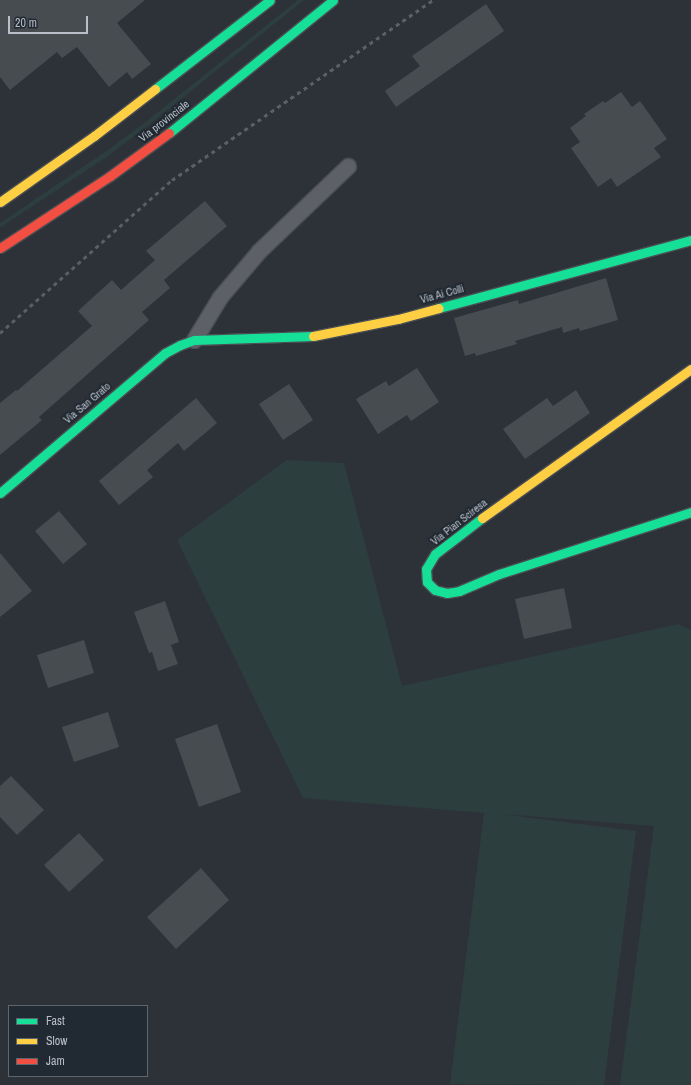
<!DOCTYPE html>
<html>
<head>
<meta charset="utf-8">
<style>
	body { margin:0 }
	#map { position:relative; width:691px; height:1085px; overflow:hidden; background:#2d3238; font-family:"Archivo Narrow",sans-serif }
	div>[style] { position:absolute }
	.green>* { inset:0; background:#2d3e3f }
	.building>* { inset:0; background:#474c51 }
	.roads { filter:drop-shadow(1px 0 #4b4e53) drop-shadow(-1px 0 #4b4e53) drop-shadow(0 1px #4b4e53) drop-shadow(0 -1px #4b4e53) }
	.lane>* { height:15px; margin:-7.5px; padding:0 7.5px; transform-origin:7.5px; border-radius:7.5px; background:#5d6066 }
	.fast>* { height:9px; margin:-4.5px; padding:0 4.5px; transform-origin:4.5px; border-radius:4.5px; background:#16e098 }
	.slow>* { height:9px; margin:-4.5px; padding:0 4.5px; transform-origin:4.5px; border-radius:4.5px; background:#ffcf43 }
	.jam>* { height:9px; margin:-4.5px; padding:0 4.5px; transform-origin:4.5px; border-radius:4.5px; background:#f24e42 }
	.rail>* { height:3px; margin-top:-1.5px; transform-origin:0; background:repeating-linear-gradient(90deg,#5c6064 0 4px,transparent 0 8px) }
	span { translate:-50% -50%; white-space:nowrap; text-align:center; line-height:1.15; -webkit-text-stroke:4px #212932; paint-order:stroke }
	.street-label { font-size:11px; color:#b8bfc8 }
	.legend { position:absolute; left:8px; top:1005px; width:140px; height:72px; box-sizing:border-box; background:#212932; border:1px solid #5d656e; margin:0; padding:5px 7px; list-style:none; font-size:12px; color:#b8bfc8 }
	.legend li { display:flex; align-items:center; gap:8px; height:20px }
	.legend b { width:20px; border:1px solid #5d656e }
	.scale { position:absolute; left:8px; top:16px; width:80px; height:18px; box-sizing:border-box; border:2px solid #b8bfc8; border-top:0; padding-left:5px; font-size:12px; line-height:14px; white-space:nowrap; color:#b8bfc8; -webkit-text-stroke:3px #212932; paint-order:stroke }
</style>
</head>
<body>
<div id="map">
	<div class="green">
		<i style="clip-path:polygon(298px 0,304px 0,150px 124px,108px 156px,0 228px,0 223px,105px 152px,147px 121px)"></i>
		<i style="clip-path:polygon(287px 460px,344px 463px,402px 686px,678px 624px,691px 630px,691px 1085px,620px 1085px,654px 826px,501px 814px,636px 831px,604px 1085px,450px 1084px,484px 813px,303px 798px,177px 540px)"></i>
	</div>
	<div class="building">
		<i style="clip-path:polygon(0 0,145px 0,117px 23px,151px 64px,132px 79px,127px 72px,109px 87px,77px 47px,62px 58px,57px 52px,10px 90px,0 77px)"></i>
		<i style="clip-path:polygon(486px 4px,504px 31px,396px 107px,385px 91px,420px 66px,412px 56px)"></i>
		<i style="clip-path:polygon(621px 92px,632px 107px,640px 101px,667px 139px,654px 148px,661px 157px,617px 187px,611px 178px,598px 187px,571px 148px,580px 142px,570px 128px,586px 116px,584px 114px,603px 101px,605px 103px)"></i>
		<i style="clip-path:polygon(205px 201px,227px 226px,164px 280px,170px 288px,142px 312px,149px 320px,39px 417px,42px 420px,0 455px,0 403px,16px 390px,17px 391px,92px 326px,78px 311px,112px 280px,121px 290px,155px 260px,146px 251px)"></i>
		<i style="clip-path:polygon(606px 278px,618px 320px,580px 331px,579px 328px,563px 333px,562px 327px,515px 341px,517px 344px,476px 356px,475px 353px,465px 356px,454px 318px,518px 300px,519px 304px)"></i>
		<i style="clip-path:polygon(417px 368px,439px 402px,411px 421px,407px 415px,378px 434px,356px 399px,386px 381px,389px 386px)"></i>
		<i style="clip-path:polygon(289px 384px,313px 420px,283px 440px,259px 404px)"></i>
		<i style="clip-path:polygon(576px 390px,590px 413px,525px 459px,503px 429px,547px 398px,553px 406px)"></i>
		<i style="clip-path:polygon(196px 398px,217px 423px,184px 451px,178px 443px,147px 470px,153px 477px,119px 505px,99px 481px)"></i>
		<i style="clip-path:polygon(59px 511px,87px 544px,63px 564px,35px 531px)"></i>
		<i style="clip-path:polygon(0 553px,32px 591px,0 617px)"></i>
		<i style="clip-path:polygon(564px 588px,572px 628px,524px 639px,515px 599px)"></i>
		<i style="clip-path:polygon(165px 601px,179px 642px,171px 645px,178px 664px,158px 671px,152px 652px,149px 653px,134px 612px)"></i>
		<i style="clip-path:polygon(84px 640px,94px 673px,48px 688px,37px 655px)"></i>
		<i style="clip-path:polygon(108px 712px,119px 747px,74px 762px,62px 727px)"></i>
		<i style="clip-path:polygon(217px 724px,241px 792px,199px 807px,175px 739px)"></i>
		<i style="clip-path:polygon(11px 776px,44px 810px,17px 835px,0 817px,0 786px)"></i>
		<i style="clip-path:polygon(79px 833px,104px 860px,69px 892px,44px 865px)"></i>
		<i style="clip-path:polygon(201px 868px,229px 900px,176px 949px,147px 917px)"></i>
	</div>
	<div class="roads">
		<div class="lane">
			<i style="left:194px;top:340px;width:50px;rotate:-58.8deg"></i>
			<i style="left:220px;top:297px;width:60px;rotate:-49.7deg"></i>
			<i style="left:259px;top:251px;width:123px;rotate:-43.7deg"></i>
		</div>
		<div class="fast">
			<i style="left:155px;top:89px;width:145px;rotate:-37.7deg"></i>
			<i style="left:169px;top:133px;width:211px;rotate:-39deg"></i>
			<i style="left:439px;top:308px;width:261px;rotate:-15.1deg"></i>
			<i style="left:0;top:493px;width:216px;rotate:-40.3deg"></i>
			<i style="left:165px;top:353px;width:17px;rotate:-28deg"></i>
			<i style="left:180px;top:345px;width:15px;rotate:-20deg"></i>
			<i style="left:194px;top:340px;width:119px;rotate:-1.9deg"></i>
			<i style="left:482px;top:518px;width:59px;rotate:142.5deg"></i>
			<i style="left:435px;top:554px;width:17px;rotate:121deg"></i>
			<i style="left:426px;top:569px;width:13px;rotate:86deg"></i>
			<i style="left:427px;top:582px;width:11px;rotate:45deg"></i>
			<i style="left:435px;top:590px;width:12px;rotate:14deg"></i>
			<i style="left:447px;top:593px;width:12px;rotate:-9deg"></i>
			<i style="left:459px;top:591px;width:43px;rotate:-23deg"></i>
			<i style="left:499px;top:574px;width:202px;rotate:-17.9deg"></i>
		</div>
		<div class="slow">
			<i style="left:0;top:202px;width:115px;rotate:-35.1deg"></i>
			<i style="left:94px;top:136px;width:77px;rotate:-37.6deg"></i>
			<i style="left:313px;top:336px;width:87px;rotate:-11.3deg"></i>
			<i style="left:398px;top:319px;width:42px;rotate:-15deg"></i>
			<i style="left:482px;top:518px;width:257px;rotate:-35.5deg"></i>
		</div>
		<div class="jam">
			<i style="left:0;top:248px;width:131px;rotate:-33.2deg"></i>
			<i style="left:110px;top:176px;width:73px;rotate:-36.1deg"></i>
		</div>
	</div>
	<div class="rail">
		<i style="left:0;top:333px;width:230px;rotate:-41.7deg"></i>
		<i style="left:172px;top:180px;width:317px;rotate:-34.6deg"></i>
	</div>
	<div class="street-label">
		<span style="left:164px;top:121px;rotate:-38deg">Via provinciale</span>
		<span style="left:442px;top:294px;rotate:-15deg">Via Ai Colli</span>
		<span style="left:87px;top:403px;rotate:-40deg">Via San Grato</span>
		<span style="left:459px;top:522px;rotate:-38deg">Via Pian Sciresa</span>
	</div>
	<ul class="legend">
	<li><b style="height:5px;background:#16e098"></b>Fast</li>
	<li><b style="height:5px;background:#ffcf43"></b>Slow</li>
	<li><b style="height:5px;background:#f24e42"></b>Jam</li>
	</ul>
	<div class="scale">20 m</div>
</div>
</body>
</html>
